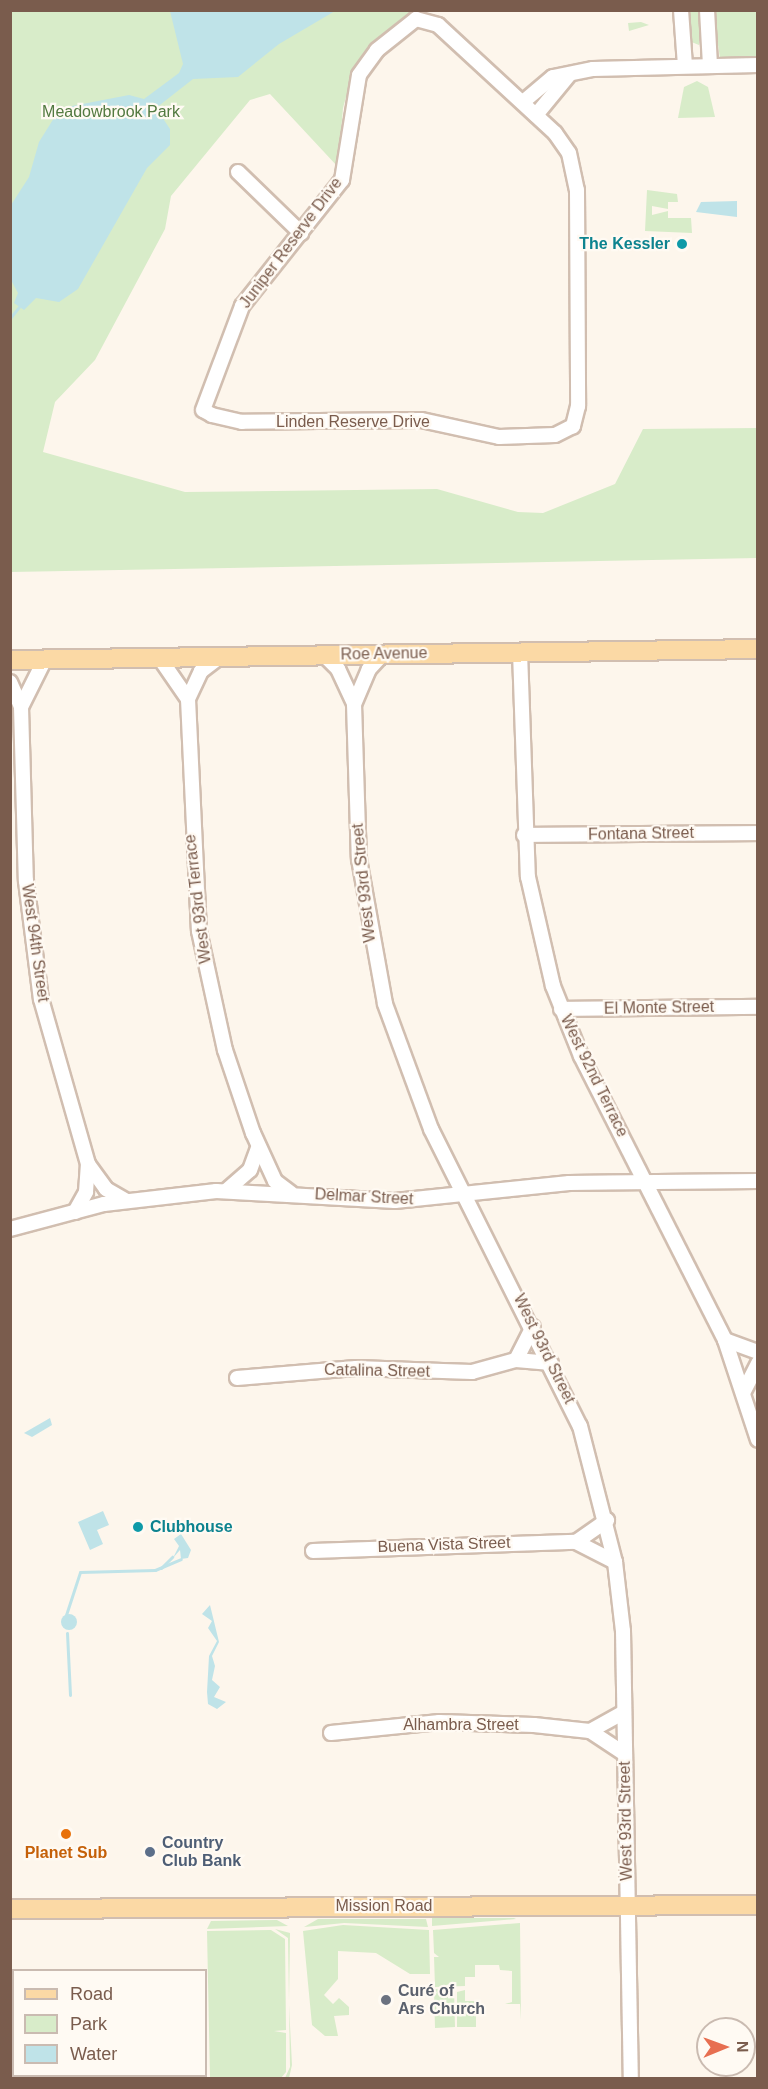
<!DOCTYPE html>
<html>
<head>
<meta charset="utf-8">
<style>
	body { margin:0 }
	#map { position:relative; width:768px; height:2089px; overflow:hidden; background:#fdf6ec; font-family:Helvetica,sans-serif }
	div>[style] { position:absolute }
	.green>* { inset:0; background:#d8ecc9 }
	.water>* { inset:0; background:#bfe3e8 }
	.round { border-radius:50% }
	.stream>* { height:3px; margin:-1.5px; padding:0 1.5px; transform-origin:1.5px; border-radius:1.5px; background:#bfe3e8 }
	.roads { filter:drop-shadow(2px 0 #d1beb0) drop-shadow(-2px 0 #d1beb0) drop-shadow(0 2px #d1beb0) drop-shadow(0 -2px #d1beb0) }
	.minor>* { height:14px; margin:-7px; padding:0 7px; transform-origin:7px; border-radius:7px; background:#fff }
	.major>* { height:18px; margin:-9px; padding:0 9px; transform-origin:9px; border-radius:9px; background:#fbd9a5 }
	.dots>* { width:16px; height:16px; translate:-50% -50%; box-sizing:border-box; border:3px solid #fffaf3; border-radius:50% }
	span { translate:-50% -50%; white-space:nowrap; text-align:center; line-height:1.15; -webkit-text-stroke:4.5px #fffaf3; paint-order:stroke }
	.park-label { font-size:16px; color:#537a41 }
	.street-label { font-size:16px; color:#7a5c4d }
	.culture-label { font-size:16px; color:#0d838f; font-weight:700 }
	.right { translate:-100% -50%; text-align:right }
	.left { translate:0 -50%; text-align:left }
	.service-label { font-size:16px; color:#4e5e75; font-weight:700 }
	.food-label { font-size:16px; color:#c56008; font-weight:700 }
	.worship-label { font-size:16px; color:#5b616d; font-weight:700 }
	.frame { position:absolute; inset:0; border:12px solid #7a5c4d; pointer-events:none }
	.legend { position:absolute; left:12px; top:1969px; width:195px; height:108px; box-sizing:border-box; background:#fffaf3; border:2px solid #cabbb1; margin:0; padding:8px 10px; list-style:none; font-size:18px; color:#7a5c4d }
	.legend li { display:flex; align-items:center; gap:12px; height:30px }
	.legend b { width:30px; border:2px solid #cabbb1 }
	.north { position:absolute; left:696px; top:2017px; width:60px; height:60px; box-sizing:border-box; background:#fffaf3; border:2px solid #cabbb1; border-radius:50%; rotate:89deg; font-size:16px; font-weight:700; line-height:24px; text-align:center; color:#7a5c4d }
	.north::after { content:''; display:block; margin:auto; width:21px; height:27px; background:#e76f51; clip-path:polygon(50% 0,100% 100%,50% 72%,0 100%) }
</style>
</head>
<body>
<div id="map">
	<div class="green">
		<i style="clip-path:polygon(10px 11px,421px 11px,397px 22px,354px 68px,343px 108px,338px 167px,270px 94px,250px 100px,171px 196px,165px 229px,95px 360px,55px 402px,43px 452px,185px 492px,437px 489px,518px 512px,543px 513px,615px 484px,643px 429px,757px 428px,757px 558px,11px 572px)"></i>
		<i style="clip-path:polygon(687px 11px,702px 11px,699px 45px,689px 41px)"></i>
		<i style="clip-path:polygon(713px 11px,757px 11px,757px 56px,720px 58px)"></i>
		<i style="clip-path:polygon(628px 23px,641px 22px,649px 25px,629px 31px)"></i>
		<i style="clip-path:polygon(697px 81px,708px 87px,715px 117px,678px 118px,684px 87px)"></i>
		<i style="clip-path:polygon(647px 190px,677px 194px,678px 202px,668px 202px,668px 209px,652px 206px,652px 215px,668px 211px,668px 218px,691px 218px,692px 233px,645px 231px)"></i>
		<i style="clip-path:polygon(432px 1918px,514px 1918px,516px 1919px,432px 1926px)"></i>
		<i style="clip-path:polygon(318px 1919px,426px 1919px,428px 1927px,344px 1923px,304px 1927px)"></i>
		<i style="clip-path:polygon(277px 1920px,288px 1926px,207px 1929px,211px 1921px)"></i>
		<i style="clip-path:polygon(520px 1923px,521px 2020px,520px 2004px,505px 2004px,512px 2002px,512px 1971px,500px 1970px,499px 1965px,475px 1965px,475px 1977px,465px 1977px,465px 1986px,435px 1987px,434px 1957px,439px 1957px,434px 1953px,433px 1930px)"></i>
		<i style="clip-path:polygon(343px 1925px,429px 1930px,430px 1974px,410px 1974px,376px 1953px,338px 1951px,338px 1979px,324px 1995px,333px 2004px,339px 1998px,349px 2007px,349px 2015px,334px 2016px,338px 2036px,325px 2036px,312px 2025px,303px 1931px)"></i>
		<i style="clip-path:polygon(275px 1929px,290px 1933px,289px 2002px,288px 1938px)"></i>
		<i style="clip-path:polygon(271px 1930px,285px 1939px,286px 2030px,274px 2031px,286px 2033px,286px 2072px,281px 2078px,210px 2078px,207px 1931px)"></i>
		<i style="clip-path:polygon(434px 1989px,454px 1989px,455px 2027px,435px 2028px)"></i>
		<i style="clip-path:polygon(465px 1990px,465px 2001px,476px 2001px,476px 2027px,457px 2027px,457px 1992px)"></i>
		<i style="clip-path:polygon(289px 2005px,292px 2065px,289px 2078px,285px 2078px,290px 2067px)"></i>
	</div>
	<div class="water">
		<i style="clip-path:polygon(170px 11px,335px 11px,279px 44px,238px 77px,193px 79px,156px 108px,170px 129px,170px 145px,147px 168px,78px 289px,59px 302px,36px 298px,24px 310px,14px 303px,18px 293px,11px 280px,11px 205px,29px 177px,39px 142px,54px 118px,72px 106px,129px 95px,144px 99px,179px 73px,183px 64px)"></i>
		<i style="clip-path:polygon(737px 201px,737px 217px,696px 212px,701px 202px)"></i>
		<i style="clip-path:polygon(50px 1418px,52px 1425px,32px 1437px,24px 1433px)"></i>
		<i style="clip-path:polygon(103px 1511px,109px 1525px,97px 1530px,103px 1544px,90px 1550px,78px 1522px)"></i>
		<i style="clip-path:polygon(181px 1534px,191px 1550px,188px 1558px,181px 1559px,180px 1550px,173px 1558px,179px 1546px,174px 1539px)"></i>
		<i style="clip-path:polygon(210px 1605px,219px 1642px,212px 1656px,215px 1666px,212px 1680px,220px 1687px,214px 1697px,226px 1702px,217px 1709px,208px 1704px,207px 1692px,209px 1656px,217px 1641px,208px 1628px,212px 1621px,202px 1614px)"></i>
		<i class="round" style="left:61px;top:1614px;width:16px;height:16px"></i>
	</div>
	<div class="stream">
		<i style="left:10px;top:318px;width:14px;rotate:-51deg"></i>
		<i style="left:161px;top:1568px;width:16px;rotate:-45deg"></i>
		<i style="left:65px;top:1618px;width:48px;rotate:-71.9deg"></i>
		<i style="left:80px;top:1572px;width:75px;rotate:-1.5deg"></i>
		<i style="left:155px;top:1570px;width:28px;rotate:-23deg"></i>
		<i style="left:67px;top:1633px;width:62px;rotate:87.2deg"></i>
	</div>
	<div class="roads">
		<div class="minor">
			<i style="left:681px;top:10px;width:56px;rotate:85.9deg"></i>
			<i style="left:707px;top:10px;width:55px;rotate:86.9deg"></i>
			<i style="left:416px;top:19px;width:23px;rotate:15deg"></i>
			<i style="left:438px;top:25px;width:159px;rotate:42.7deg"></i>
			<i style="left:555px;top:133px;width:24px;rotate:55deg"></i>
			<i style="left:569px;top:153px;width:38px;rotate:78deg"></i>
			<i style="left:577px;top:190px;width:216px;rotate:89.7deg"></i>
			<i style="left:578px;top:406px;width:21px;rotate:104deg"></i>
			<i style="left:573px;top:426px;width:20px;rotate:153deg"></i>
			<i style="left:555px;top:435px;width:56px;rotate:178deg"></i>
			<i style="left:499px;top:437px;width:80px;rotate:-167.7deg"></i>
			<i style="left:421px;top:420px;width:179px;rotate:179.4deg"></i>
			<i style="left:242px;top:422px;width:31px;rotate:-167deg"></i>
			<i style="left:212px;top:415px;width:10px;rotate:-151deg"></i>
			<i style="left:203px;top:410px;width:111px;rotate:-69.4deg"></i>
			<i style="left:242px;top:306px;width:161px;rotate:-51.6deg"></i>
			<i style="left:342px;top:180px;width:106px;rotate:-80.8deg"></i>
			<i style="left:359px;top:75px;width:31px;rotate:-54deg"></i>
			<i style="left:377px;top:50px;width:50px;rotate:-38.5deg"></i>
			<i style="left:523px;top:102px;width:39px;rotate:-40deg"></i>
			<i style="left:553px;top:77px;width:41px;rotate:-11.3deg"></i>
			<i style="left:593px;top:69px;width:165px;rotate:-1.4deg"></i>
			<i style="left:536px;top:115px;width:52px;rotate:-50.5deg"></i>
			<i style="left:238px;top:172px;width:88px;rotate:44.1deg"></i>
			<i style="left:520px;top:652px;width:225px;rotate:88deg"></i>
			<i style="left:528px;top:877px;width:112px;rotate:77.1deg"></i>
			<i style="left:553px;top:986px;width:75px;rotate:68.2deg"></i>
			<i style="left:581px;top:1056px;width:318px;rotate:63.1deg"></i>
			<i style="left:725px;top:1340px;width:105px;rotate:71.7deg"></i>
			<i style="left:383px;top:654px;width:21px;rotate:133deg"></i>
			<i style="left:369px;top:669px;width:38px;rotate:113deg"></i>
			<i style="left:354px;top:704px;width:155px;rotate:88.2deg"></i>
			<i style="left:359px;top:859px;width:147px;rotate:79.8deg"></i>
			<i style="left:385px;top:1004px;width:133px;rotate:69.8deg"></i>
			<i style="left:431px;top:1129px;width:332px;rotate:63.4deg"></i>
			<i style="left:580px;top:1426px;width:140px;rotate:75.6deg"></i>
			<i style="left:615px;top:1562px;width:69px;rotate:83.4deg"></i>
			<i style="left:623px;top:1631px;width:447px;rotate:89deg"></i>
			<i style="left:324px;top:655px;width:20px;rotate:45deg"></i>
			<i style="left:338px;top:669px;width:38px;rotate:65deg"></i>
			<i style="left:221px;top:656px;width:25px;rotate:143deg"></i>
			<i style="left:201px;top:671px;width:31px;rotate:115deg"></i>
			<i style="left:188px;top:699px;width:232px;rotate:87.3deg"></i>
			<i style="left:199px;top:931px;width:122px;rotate:77.7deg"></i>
			<i style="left:225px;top:1050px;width:88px;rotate:71.4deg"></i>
			<i style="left:253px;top:1133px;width:53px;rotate:65.4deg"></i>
			<i style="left:275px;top:1181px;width:20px;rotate:37deg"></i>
			<i style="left:159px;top:657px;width:51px;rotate:55.4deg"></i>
			<i style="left:10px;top:682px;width:27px;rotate:66deg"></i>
			<i style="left:21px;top:707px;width:174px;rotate:88.4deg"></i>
			<i style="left:26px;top:881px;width:119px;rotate:82.8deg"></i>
			<i style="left:41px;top:999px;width:172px;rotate:74.1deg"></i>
			<i style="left:88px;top:1164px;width:31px;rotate:54deg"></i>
			<i style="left:106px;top:1189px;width:22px;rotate:30deg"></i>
			<i style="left:21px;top:707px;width:54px;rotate:-63.4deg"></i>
			<i style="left:524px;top:835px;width:234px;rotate:-0.5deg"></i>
			<i style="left:561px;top:1009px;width:197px;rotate:-0.6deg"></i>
			<i style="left:227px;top:1190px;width:30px;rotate:-41deg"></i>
			<i style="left:250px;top:1170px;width:23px;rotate:-70deg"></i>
			<i style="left:75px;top:1212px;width:23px;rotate:-61deg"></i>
			<i style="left:86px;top:1192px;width:28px;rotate:-86deg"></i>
			<i style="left:10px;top:1229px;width:97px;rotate:-14.9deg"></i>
			<i style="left:104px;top:1204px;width:113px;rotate:-6.6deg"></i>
			<i style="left:216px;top:1191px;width:179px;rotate:3.2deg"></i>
			<i style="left:395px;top:1201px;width:175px;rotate:-5.9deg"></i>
			<i style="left:569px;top:1183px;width:189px;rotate:-0.6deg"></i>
			<i style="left:725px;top:1340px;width:35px;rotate:20deg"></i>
			<i style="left:516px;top:1360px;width:37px;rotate:-63deg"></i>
			<i style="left:237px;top:1378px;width:119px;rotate:-4.8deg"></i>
			<i style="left:356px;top:1368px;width:116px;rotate:2deg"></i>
			<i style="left:472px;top:1372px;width:46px;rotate:-15.3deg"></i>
			<i style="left:516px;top:1360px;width:35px;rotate:5deg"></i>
			<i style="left:743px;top:1393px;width:34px;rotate:-63deg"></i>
			<i style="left:576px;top:1542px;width:38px;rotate:-35deg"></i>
			<i style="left:313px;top:1551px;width:263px;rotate:-2deg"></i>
			<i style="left:576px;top:1542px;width:44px;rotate:27.1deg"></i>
			<i style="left:590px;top:1731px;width:39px;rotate:-29deg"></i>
			<i style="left:331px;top:1733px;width:109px;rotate:-5.8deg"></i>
			<i style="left:439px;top:1722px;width:95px;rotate:1.8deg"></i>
			<i style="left:534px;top:1725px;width:56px;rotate:6.1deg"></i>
			<i style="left:590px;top:1731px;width:42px;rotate:33.3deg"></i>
		</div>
		<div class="major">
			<i style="left:10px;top:660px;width:748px;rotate:-0.84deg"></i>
			<i style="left:10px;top:1909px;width:748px;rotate:-0.31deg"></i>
		</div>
	</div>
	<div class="dots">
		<i style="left:682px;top:244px;background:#0f9aa8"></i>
		<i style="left:138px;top:1527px;background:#0f9aa8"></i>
		<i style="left:66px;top:1834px;background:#e8710a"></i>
		<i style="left:150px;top:1852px;background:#5c6f8a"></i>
		<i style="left:386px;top:2000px;background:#6b7280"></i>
	</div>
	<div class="park-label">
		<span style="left:111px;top:112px">Meadowbrook Park</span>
	</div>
	<div class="street-label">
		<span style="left:291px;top:243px;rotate:-53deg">Juniper Reserve Drive</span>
		<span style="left:353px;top:422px">Linden Reserve Drive</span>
		<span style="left:384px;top:654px;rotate:-1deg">Roe Avenue</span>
		<span style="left:641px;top:834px;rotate:-1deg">Fontana Street</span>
		<span style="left:364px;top:883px;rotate:-96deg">West 93rd Street</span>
		<span style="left:198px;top:899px;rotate:-97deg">West 93rd Terrace</span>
		<span style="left:35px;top:943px;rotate:82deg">West 94th Street</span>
		<span style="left:659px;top:1008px;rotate:-1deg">El Monte Street</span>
		<span style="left:594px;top:1076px;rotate:64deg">West 92nd Terrace</span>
		<span style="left:364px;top:1197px;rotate:3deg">Delmar Street</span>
		<span style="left:544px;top:1349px;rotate:64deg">West 93rd Street</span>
		<span style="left:377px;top:1371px;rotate:1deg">Catalina Street</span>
		<span style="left:444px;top:1545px;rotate:-2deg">Buena Vista Street</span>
		<span style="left:461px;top:1725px">Alhambra Street</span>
		<span style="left:626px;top:1821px;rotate:-91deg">West 93rd Street</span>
		<span style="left:384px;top:1906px">Mission Road</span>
	</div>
	<div class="culture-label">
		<span class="right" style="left:670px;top:244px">The Kessler</span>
		<span class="left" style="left:150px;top:1527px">Clubhouse</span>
	</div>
	<div class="service-label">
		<span class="left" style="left:162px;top:1852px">Country<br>Club Bank</span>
	</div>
	<div class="food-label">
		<span style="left:66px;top:1853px">Planet Sub</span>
	</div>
	<div class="worship-label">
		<span class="left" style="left:398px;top:2000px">Curé of<br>Ars Church</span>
	</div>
	<div class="frame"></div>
	<ul class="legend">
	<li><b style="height:8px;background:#fbd9a5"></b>Road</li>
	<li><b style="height:16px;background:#d8ecc9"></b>Park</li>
	<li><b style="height:16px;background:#bfe3e8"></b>Water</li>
	</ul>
	<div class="north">N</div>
</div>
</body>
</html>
